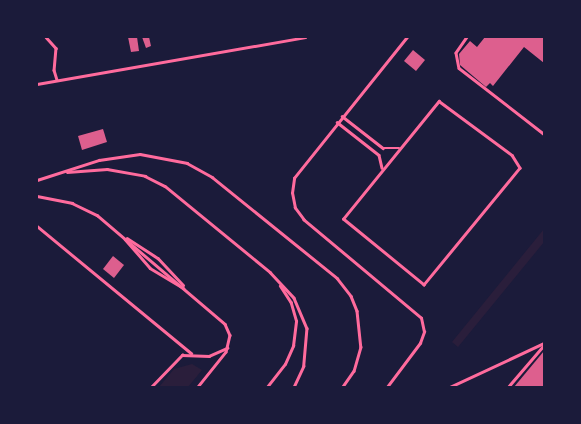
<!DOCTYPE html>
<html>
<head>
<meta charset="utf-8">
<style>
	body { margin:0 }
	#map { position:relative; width:581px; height:424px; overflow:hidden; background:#1b1b3a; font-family:"Source Serif 4",serif }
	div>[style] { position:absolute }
	.green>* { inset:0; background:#2a1e3b }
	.building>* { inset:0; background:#dd5f8e }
	.service>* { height:2.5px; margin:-1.25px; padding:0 1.25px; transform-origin:1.25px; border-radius:1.25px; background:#ff6b9d }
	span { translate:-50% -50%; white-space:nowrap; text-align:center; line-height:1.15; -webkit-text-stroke:4px #1b1b3a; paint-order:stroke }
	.frame { position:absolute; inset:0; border:38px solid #1b1b3a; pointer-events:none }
</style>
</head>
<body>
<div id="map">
	<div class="green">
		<i style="clip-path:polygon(544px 229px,544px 242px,458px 347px,452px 342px)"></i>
		<i style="clip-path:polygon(192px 364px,202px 370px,188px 387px,159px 387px,174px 369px)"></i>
	</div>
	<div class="building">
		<i style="clip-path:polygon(128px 37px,137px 37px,139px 51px,131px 52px)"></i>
		<i style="clip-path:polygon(142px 37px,149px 37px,151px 46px,146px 48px)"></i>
		<i style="clip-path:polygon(485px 37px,544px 37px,544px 63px,524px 47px,493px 86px,490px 83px,486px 87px,460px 65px,459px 54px,470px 41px,477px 47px)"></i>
		<i style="clip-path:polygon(413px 50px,425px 60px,416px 71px,404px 61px)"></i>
		<i style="clip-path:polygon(103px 129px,107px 142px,82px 150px,78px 136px)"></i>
		<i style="clip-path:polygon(113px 256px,124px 265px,114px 278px,103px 269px)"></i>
		<i style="clip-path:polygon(544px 351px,544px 387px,514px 387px)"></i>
	</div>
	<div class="service">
		<i style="left:46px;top:37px;width:15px;rotate:48deg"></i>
		<i style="left:56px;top:48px;width:22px;rotate:95deg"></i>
		<i style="left:54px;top:70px;width:10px;rotate:73deg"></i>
		<i style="left:467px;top:37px;width:19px;rotate:125deg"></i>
		<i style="left:456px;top:53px;width:15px;rotate:79deg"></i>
		<i style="left:459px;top:68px;width:108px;rotate:37.8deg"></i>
		<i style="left:37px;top:84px;width:272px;rotate:-9.9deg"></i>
		<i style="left:439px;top:101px;width:91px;rotate:36.5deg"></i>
		<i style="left:512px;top:155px;width:15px;rotate:58deg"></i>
		<i style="left:520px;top:168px;width:151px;rotate:129.4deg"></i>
		<i style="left:424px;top:285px;width:104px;rotate:-140.8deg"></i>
		<i style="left:343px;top:219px;width:152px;rotate:-50.9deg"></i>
		<i style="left:342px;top:116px;width:52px;rotate:38deg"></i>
		<i style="left:383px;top:148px;width:16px"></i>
		<i style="left:337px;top:122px;width:53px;rotate:38.2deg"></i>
		<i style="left:379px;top:155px;width:13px;rotate:77deg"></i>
		<i style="left:67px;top:172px;width:40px;rotate:-4.3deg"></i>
		<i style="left:107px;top:169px;width:39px;rotate:10deg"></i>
		<i style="left:145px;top:176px;width:22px;rotate:27deg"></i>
		<i style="left:165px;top:186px;width:136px;rotate:39.3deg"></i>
		<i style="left:270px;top:272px;width:35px;rotate:47deg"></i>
		<i style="left:294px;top:298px;width:33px;rotate:67deg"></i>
		<i style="left:307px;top:328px;width:38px;rotate:95deg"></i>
		<i style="left:304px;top:366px;width:23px;rotate:115deg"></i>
		<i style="left:37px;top:180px;width:65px;rotate:-17.9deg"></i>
		<i style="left:99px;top:160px;width:41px;rotate:-8.3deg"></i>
		<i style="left:140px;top:154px;width:48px;rotate:10.8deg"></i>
		<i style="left:187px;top:163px;width:29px;rotate:29deg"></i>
		<i style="left:212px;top:177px;width:161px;rotate:38.9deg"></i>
		<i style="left:337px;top:278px;width:23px;rotate:52deg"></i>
		<i style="left:351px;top:296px;width:16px;rotate:68deg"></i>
		<i style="left:357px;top:311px;width:36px;rotate:84deg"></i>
		<i style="left:361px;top:347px;width:25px;rotate:106deg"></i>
		<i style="left:354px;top:371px;width:19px;rotate:125deg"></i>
		<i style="left:37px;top:196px;width:36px;rotate:11deg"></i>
		<i style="left:72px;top:203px;width:28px;rotate:26deg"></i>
		<i style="left:97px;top:215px;width:168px;rotate:40.4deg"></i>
		<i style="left:225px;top:324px;width:12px;rotate:66deg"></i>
		<i style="left:230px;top:335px;width:17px;rotate:103deg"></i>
		<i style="left:226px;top:352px;width:45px;rotate:128.7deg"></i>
		<i style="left:37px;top:226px;width:200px;rotate:39.5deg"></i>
		<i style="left:127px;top:238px;width:37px;rotate:33deg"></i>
		<i style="left:158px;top:258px;width:37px;rotate:47deg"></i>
		<i style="left:125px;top:239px;width:38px;rotate:49deg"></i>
		<i style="left:150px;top:268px;width:39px;rotate:31deg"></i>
		<i style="left:151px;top:387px;width:45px;rotate:-45.9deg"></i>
		<i style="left:182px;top:355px;width:27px;rotate:2deg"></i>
		<i style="left:209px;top:356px;width:20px;rotate:-24deg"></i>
		<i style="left:267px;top:387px;width:29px;rotate:-52deg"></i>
		<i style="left:285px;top:364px;width:20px;rotate:-66deg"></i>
		<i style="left:293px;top:346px;width:25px;rotate:-83deg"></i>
		<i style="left:296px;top:321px;width:19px;rotate:-106deg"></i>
		<i style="left:291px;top:303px;width:20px;rotate:-123deg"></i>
		<i style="left:387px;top:387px;width:55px;rotate:-53.1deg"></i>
		<i style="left:420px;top:343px;width:12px;rotate:-70deg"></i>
		<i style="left:424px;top:332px;width:14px;rotate:-102deg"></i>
		<i style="left:421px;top:318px;width:153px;rotate:-140.1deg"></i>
		<i style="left:304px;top:220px;width:15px;rotate:-127deg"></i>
		<i style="left:295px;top:208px;width:15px;rotate:-101deg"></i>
		<i style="left:292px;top:193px;width:15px;rotate:-82deg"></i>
		<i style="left:294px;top:178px;width:181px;rotate:-51.3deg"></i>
		<i style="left:450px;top:387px;width:104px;rotate:-25.1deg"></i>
		<i style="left:508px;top:387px;width:55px;rotate:-49.4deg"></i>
	</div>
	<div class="frame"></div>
</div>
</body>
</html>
